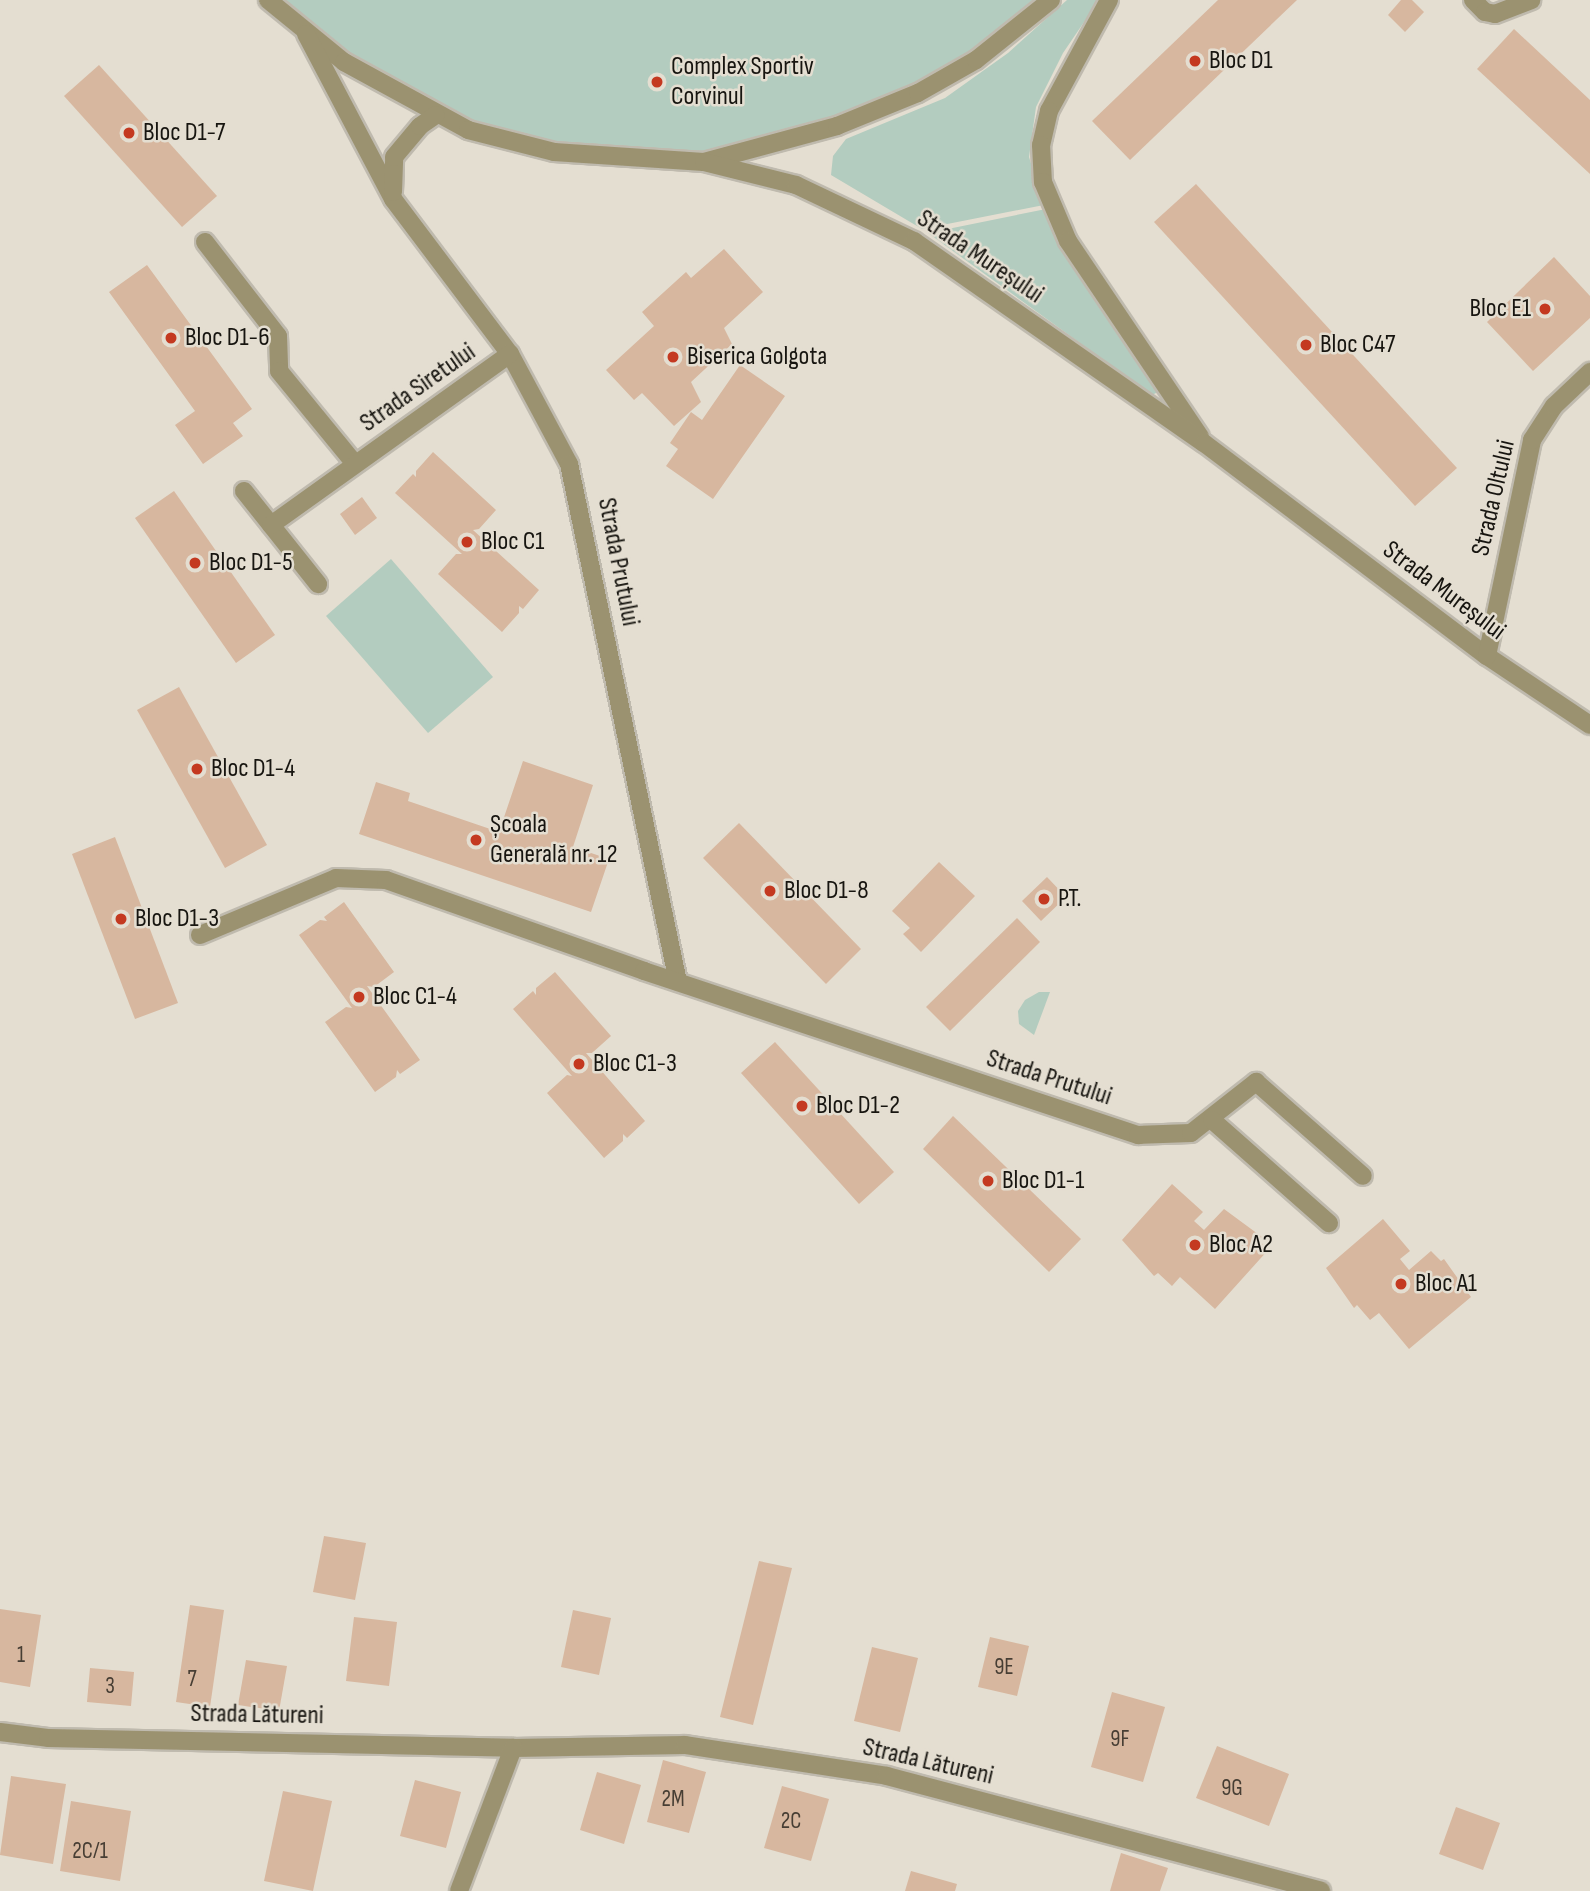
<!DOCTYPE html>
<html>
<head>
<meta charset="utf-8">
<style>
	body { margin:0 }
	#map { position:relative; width:1590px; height:1891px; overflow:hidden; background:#e4ded1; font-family:"Sofia Sans Condensed",sans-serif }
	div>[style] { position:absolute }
	.green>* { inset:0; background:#b3ccbf }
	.building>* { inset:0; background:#d7b79f }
	.roads { filter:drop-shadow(2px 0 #bfbaae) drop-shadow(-2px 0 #bfbaae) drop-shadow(0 2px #bfbaae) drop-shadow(0 -2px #bfbaae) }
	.minor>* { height:18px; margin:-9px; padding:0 9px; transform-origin:9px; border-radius:9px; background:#9b9270 }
	.dots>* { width:19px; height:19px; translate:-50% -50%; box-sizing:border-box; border:4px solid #e4ded1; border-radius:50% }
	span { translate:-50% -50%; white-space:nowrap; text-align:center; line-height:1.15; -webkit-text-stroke:5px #e4ded1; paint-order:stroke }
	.number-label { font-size:23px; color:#473e34 }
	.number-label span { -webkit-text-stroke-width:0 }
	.poi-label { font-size:26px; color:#171510 }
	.left { translate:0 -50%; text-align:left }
	.right { translate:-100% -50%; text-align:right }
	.street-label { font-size:26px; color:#171510 }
</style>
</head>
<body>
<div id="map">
	<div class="green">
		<i style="clip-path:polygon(268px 0,1033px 0,1006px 39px,918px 93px,704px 162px,599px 157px,436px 115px)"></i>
		<i style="clip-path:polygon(1067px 0,1099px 0,1063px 53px,1036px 107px,1029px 157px,1044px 205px,922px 229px,831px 175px,833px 156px,846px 139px,945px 98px,1008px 53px)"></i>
		<i style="clip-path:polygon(1046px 209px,1062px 247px,1157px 380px,1158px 392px,1152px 395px,928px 233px)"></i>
		<i style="clip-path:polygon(391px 559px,493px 677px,428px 733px,326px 616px)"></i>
		<i style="clip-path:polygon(1039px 992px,1050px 992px,1034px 1035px,1019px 1024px,1018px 1011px,1025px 1000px)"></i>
	</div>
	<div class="building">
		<i style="clip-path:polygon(1218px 0,1297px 0,1130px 160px,1092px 121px)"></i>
		<i style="clip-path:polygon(1401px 0,1412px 0,1424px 12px,1405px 32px,1388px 15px)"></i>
		<i style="clip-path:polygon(1514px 29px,1590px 100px,1590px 174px,1477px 69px)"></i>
		<i style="clip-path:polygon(99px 65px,217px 196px,182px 227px,64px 96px)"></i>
		<i style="clip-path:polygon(1196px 184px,1457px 468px,1415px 506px,1154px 222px)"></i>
		<i style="clip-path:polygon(724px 249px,763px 292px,724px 328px,732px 344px,691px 382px,701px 402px,674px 426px,642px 393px,634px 400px,606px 370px,654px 326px,642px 312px,686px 272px,691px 278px)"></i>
		<i style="clip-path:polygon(1554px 257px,1590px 296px,1590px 318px,1533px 371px,1487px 322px)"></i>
		<i style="clip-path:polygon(147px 265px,252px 409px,233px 423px,243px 436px,203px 464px,175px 425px,195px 411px,109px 292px)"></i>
		<i style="clip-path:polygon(740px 365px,785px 396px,713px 499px,666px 466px,678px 449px,670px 443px,691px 412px,702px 420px)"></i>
		<i style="clip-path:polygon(433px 452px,496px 510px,479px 529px,473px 530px,539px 590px,523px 609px,519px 606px,519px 613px,502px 632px,438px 574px,456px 554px,462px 554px,395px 493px,413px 474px,416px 477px,416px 471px)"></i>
		<i style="clip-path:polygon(174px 491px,275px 635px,236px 663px,135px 518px)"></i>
		<i style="clip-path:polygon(362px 497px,377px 518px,355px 535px,340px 514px)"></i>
		<i style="clip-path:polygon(179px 687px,267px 845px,225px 868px,137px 710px)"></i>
		<i style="clip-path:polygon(523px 761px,593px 785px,573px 847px,609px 859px,591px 912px,359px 834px,376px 782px,410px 793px,408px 801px,499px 832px)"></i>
		<i style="clip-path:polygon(739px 823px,861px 949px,826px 984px,703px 858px)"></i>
		<i style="clip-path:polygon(115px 837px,178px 1003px,135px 1019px,72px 854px)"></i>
		<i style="clip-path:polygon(939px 862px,975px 896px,921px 952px,903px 934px,910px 928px,892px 911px)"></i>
		<i style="clip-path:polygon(1047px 877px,1066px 897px,1041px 921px,1022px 901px)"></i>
		<i style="clip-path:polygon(344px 902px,394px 972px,374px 987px,367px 986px,420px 1060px,400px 1074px,397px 1070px,396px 1077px,375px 1092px,325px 1022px,346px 1007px,352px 1008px,299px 935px,320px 920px,327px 921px,324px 917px)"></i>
		<i style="clip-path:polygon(1017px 918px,1040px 942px,950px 1031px,926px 1007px)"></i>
		<i style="clip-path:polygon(555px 972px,611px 1036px,592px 1053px,586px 1053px,645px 1121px,627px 1138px,623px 1134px,623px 1141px,604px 1158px,547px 1093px,567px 1075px,572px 1076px,513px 1009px,533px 991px,536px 995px,536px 988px)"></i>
		<i style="clip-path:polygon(775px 1042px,894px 1172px,859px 1204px,741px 1073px)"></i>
		<i style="clip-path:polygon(953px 1116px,1081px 1239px,1049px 1272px,923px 1149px)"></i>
		<i style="clip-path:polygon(1172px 1184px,1203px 1212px,1194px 1221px,1204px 1230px,1224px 1209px,1262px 1237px,1259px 1241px,1269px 1249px,1215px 1309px,1180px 1277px,1172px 1286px,1158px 1273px,1154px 1276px,1122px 1240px)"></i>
		<i style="clip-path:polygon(1383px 1219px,1410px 1251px,1400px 1259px,1409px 1270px,1431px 1251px,1441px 1261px,1444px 1259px,1471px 1297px,1409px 1349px,1379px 1313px,1370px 1320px,1357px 1305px,1354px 1308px,1326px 1268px)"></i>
		<i style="clip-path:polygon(324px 1536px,366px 1543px,355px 1600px,313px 1592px)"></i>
		<i style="clip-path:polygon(759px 1561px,792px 1568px,753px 1725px,720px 1717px)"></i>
		<i style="clip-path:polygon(190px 1605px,224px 1610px,210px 1707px,176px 1702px)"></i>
		<i style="clip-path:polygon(0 1609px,41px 1615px,30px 1687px,0 1682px)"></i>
		<i style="clip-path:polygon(573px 1610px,611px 1618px,599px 1675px,561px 1667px)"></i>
		<i style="clip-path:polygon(354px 1617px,397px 1622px,389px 1686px,346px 1681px)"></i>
		<i style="clip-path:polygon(990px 1637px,1029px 1646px,1017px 1696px,978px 1687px)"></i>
		<i style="clip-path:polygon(872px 1647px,918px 1658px,900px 1732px,854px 1721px)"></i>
		<i style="clip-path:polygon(246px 1660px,287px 1666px,279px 1711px,238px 1705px)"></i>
		<i style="clip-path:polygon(90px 1668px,134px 1672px,131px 1706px,87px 1702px)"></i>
		<i style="clip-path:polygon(1112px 1692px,1165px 1707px,1143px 1782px,1091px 1767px)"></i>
		<i style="clip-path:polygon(1217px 1746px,1289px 1774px,1269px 1826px,1196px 1798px)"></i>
		<i style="clip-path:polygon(663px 1760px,706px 1772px,689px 1833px,647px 1822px)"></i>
		<i style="clip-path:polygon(597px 1772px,641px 1785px,624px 1844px,580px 1830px)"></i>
		<i style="clip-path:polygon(11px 1776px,66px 1784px,53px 1864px,0 1855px)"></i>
		<i style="clip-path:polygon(415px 1780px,461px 1792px,446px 1848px,400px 1836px)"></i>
		<i style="clip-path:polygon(782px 1786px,829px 1799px,811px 1861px,764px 1848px)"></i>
		<i style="clip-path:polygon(283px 1791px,332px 1801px,313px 1891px,264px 1881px)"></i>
		<i style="clip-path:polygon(71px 1801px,131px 1811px,120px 1881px,60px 1871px)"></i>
		<i style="clip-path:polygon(1456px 1807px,1500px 1823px,1483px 1870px,1439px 1854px)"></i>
		<i style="clip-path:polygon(1121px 1853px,1168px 1868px,1160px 1891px,1110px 1891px)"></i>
		<i style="clip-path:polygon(911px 1871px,957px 1884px,955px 1891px,905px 1891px)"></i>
	</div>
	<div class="roads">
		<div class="minor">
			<i style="left:268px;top:0;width:98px;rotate:39.2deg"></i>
			<i style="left:344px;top:62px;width:141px;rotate:28.7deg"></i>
			<i style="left:468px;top:130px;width:89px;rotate:14.3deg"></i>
			<i style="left:554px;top:152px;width:150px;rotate:3.8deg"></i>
			<i style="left:704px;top:162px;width:138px;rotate:-15.1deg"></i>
			<i style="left:837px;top:126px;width:87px;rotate:-22.2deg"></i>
			<i style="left:918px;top:93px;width:67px;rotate:-29.6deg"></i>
			<i style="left:976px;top:60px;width:96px;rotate:-38.7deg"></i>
			<i style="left:1109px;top:0;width:126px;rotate:118.4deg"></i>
			<i style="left:1049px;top:111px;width:35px;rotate:103deg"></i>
			<i style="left:1041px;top:145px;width:37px;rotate:87deg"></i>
			<i style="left:1043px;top:182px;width:64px;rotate:67deg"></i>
			<i style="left:1068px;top:241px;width:236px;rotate:56deg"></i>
			<i style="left:1473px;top:0;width:17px;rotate:45deg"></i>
			<i style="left:1485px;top:12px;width:10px;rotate:11deg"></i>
			<i style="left:1495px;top:14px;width:39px;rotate:-21deg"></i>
			<i style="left:306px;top:34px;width:187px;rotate:62.2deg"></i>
			<i style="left:393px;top:199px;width:194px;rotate:53deg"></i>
			<i style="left:510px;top:354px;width:125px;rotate:61.8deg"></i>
			<i style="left:569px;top:464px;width:529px;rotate:78.12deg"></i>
			<i style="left:704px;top:162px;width:95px;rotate:14deg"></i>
			<i style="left:796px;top:185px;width:131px;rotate:25.4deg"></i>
			<i style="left:914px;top:241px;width:353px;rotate:34.9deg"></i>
			<i style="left:1204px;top:443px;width:354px;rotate:37deg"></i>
			<i style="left:1487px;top:656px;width:124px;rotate:33.8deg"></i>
			<i style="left:393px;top:192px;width:35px;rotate:-88deg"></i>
			<i style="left:394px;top:157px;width:40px;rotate:-50deg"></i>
			<i style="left:420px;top:126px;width:19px;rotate:-35deg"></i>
			<i style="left:205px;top:242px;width:119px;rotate:52.2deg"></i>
			<i style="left:278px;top:336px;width:35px;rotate:88deg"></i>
			<i style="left:279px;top:371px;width:120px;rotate:50.7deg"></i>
			<i style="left:244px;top:491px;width:119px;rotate:51.5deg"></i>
			<i style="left:271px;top:525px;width:294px;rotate:-35.6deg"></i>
			<i style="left:1487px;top:656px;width:221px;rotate:-78.2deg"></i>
			<i style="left:1532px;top:440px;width:40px;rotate:-57.1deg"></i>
			<i style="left:1554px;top:406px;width:50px;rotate:-43.4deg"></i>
			<i style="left:200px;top:935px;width:147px;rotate:-22.7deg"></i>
			<i style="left:336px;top:878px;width:50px;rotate:2.3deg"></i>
			<i style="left:386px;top:880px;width:274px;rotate:19.4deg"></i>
			<i style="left:644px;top:971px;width:521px;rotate:18.37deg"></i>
			<i style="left:1138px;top:1135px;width:53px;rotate:-2.2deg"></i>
			<i style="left:1191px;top:1133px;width:83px;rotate:-38.1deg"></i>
			<i style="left:1256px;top:1082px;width:142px;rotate:41.3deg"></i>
			<i style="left:1212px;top:1120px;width:156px;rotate:41.4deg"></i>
			<i style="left:0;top:1732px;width:48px;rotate:7.1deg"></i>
			<i style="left:48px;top:1738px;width:465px;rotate:1.2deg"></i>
			<i style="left:513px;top:1748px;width:172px;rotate:-1deg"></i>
			<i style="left:685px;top:1745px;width:204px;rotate:8.7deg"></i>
			<i style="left:887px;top:1776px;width:449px;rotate:14.8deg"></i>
			<i style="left:459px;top:1891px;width:153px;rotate:-69.3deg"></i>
		</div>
	</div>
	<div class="dots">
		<i style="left:1195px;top:61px;background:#c43920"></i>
		<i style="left:657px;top:82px;background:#c43920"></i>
		<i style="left:129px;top:133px;background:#c43920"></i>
		<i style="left:1545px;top:309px;background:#c43920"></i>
		<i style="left:171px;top:338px;background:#c43920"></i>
		<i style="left:1306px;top:345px;background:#c43920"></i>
		<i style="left:673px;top:357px;background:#c43920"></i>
		<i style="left:467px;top:542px;background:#c43920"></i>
		<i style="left:195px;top:563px;background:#c43920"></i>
		<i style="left:197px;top:769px;background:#c43920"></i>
		<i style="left:476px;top:840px;background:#c43920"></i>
		<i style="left:770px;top:891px;background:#c43920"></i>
		<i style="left:1044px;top:899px;background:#c43920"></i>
		<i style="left:121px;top:919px;background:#c43920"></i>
		<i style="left:359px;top:997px;background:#c43920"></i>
		<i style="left:579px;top:1064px;background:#c43920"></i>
		<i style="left:802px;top:1106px;background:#c43920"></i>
		<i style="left:988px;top:1181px;background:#c43920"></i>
		<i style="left:1195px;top:1245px;background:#c43920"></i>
		<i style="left:1401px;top:1284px;background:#c43920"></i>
	</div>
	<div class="number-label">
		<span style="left:21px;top:1655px">1</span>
		<span style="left:1004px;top:1667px">9E</span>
		<span style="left:192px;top:1679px">7</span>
		<span style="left:110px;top:1686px">3</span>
		<span style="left:1120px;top:1739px">9F</span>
		<span style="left:1232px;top:1788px">9G</span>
		<span style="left:673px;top:1799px">2M</span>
		<span style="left:791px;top:1821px">2C</span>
		<span style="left:90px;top:1851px">2C/1</span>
	</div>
	<div class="poi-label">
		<span class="left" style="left:1209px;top:61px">Bloc D1</span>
		<span class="left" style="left:671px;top:82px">Complex Sportiv<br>Corvinul</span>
		<span class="left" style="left:143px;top:133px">Bloc D1-7</span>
		<span class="right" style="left:1531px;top:309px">Bloc E1</span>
		<span class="left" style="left:185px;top:338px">Bloc D1-6</span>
		<span class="left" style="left:1320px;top:345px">Bloc C47</span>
		<span class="left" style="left:687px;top:357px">Biserica Golgota</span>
		<span class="left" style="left:481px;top:542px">Bloc C1</span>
		<span class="left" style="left:209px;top:563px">Bloc D1-5</span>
		<span class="left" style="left:211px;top:769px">Bloc D1-4</span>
		<span class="left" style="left:490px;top:840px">Școala<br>Generală nr. 12</span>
		<span class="left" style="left:784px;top:891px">Bloc D1-8</span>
		<span class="left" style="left:1058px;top:899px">P.T.</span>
		<span class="left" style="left:135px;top:919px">Bloc D1-3</span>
		<span class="left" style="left:373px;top:997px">Bloc C1-4</span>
		<span class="left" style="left:593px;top:1064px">Bloc C1-3</span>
		<span class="left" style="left:816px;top:1106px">Bloc D1-2</span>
		<span class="left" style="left:1002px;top:1181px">Bloc D1-1</span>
		<span class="left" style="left:1209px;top:1245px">Bloc A2</span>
		<span class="left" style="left:1415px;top:1284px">Bloc A1</span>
	</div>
	<div class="street-label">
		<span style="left:980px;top:257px;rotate:34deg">Strada Mureșului</span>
		<span style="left:418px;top:388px;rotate:-35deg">Strada Siretului</span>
		<span style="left:1494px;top:498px;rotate:-77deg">Strada Oltului</span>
		<span style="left:618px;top:562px;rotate:79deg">Strada Prutului</span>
		<span style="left:1444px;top:591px;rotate:37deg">Strada Mureșului</span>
		<span style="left:1049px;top:1078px;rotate:18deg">Strada Prutului</span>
		<span style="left:257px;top:1715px;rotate:1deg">Strada Lătureni</span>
		<span style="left:928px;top:1762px;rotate:13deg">Strada Lătureni</span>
	</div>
</div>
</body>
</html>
